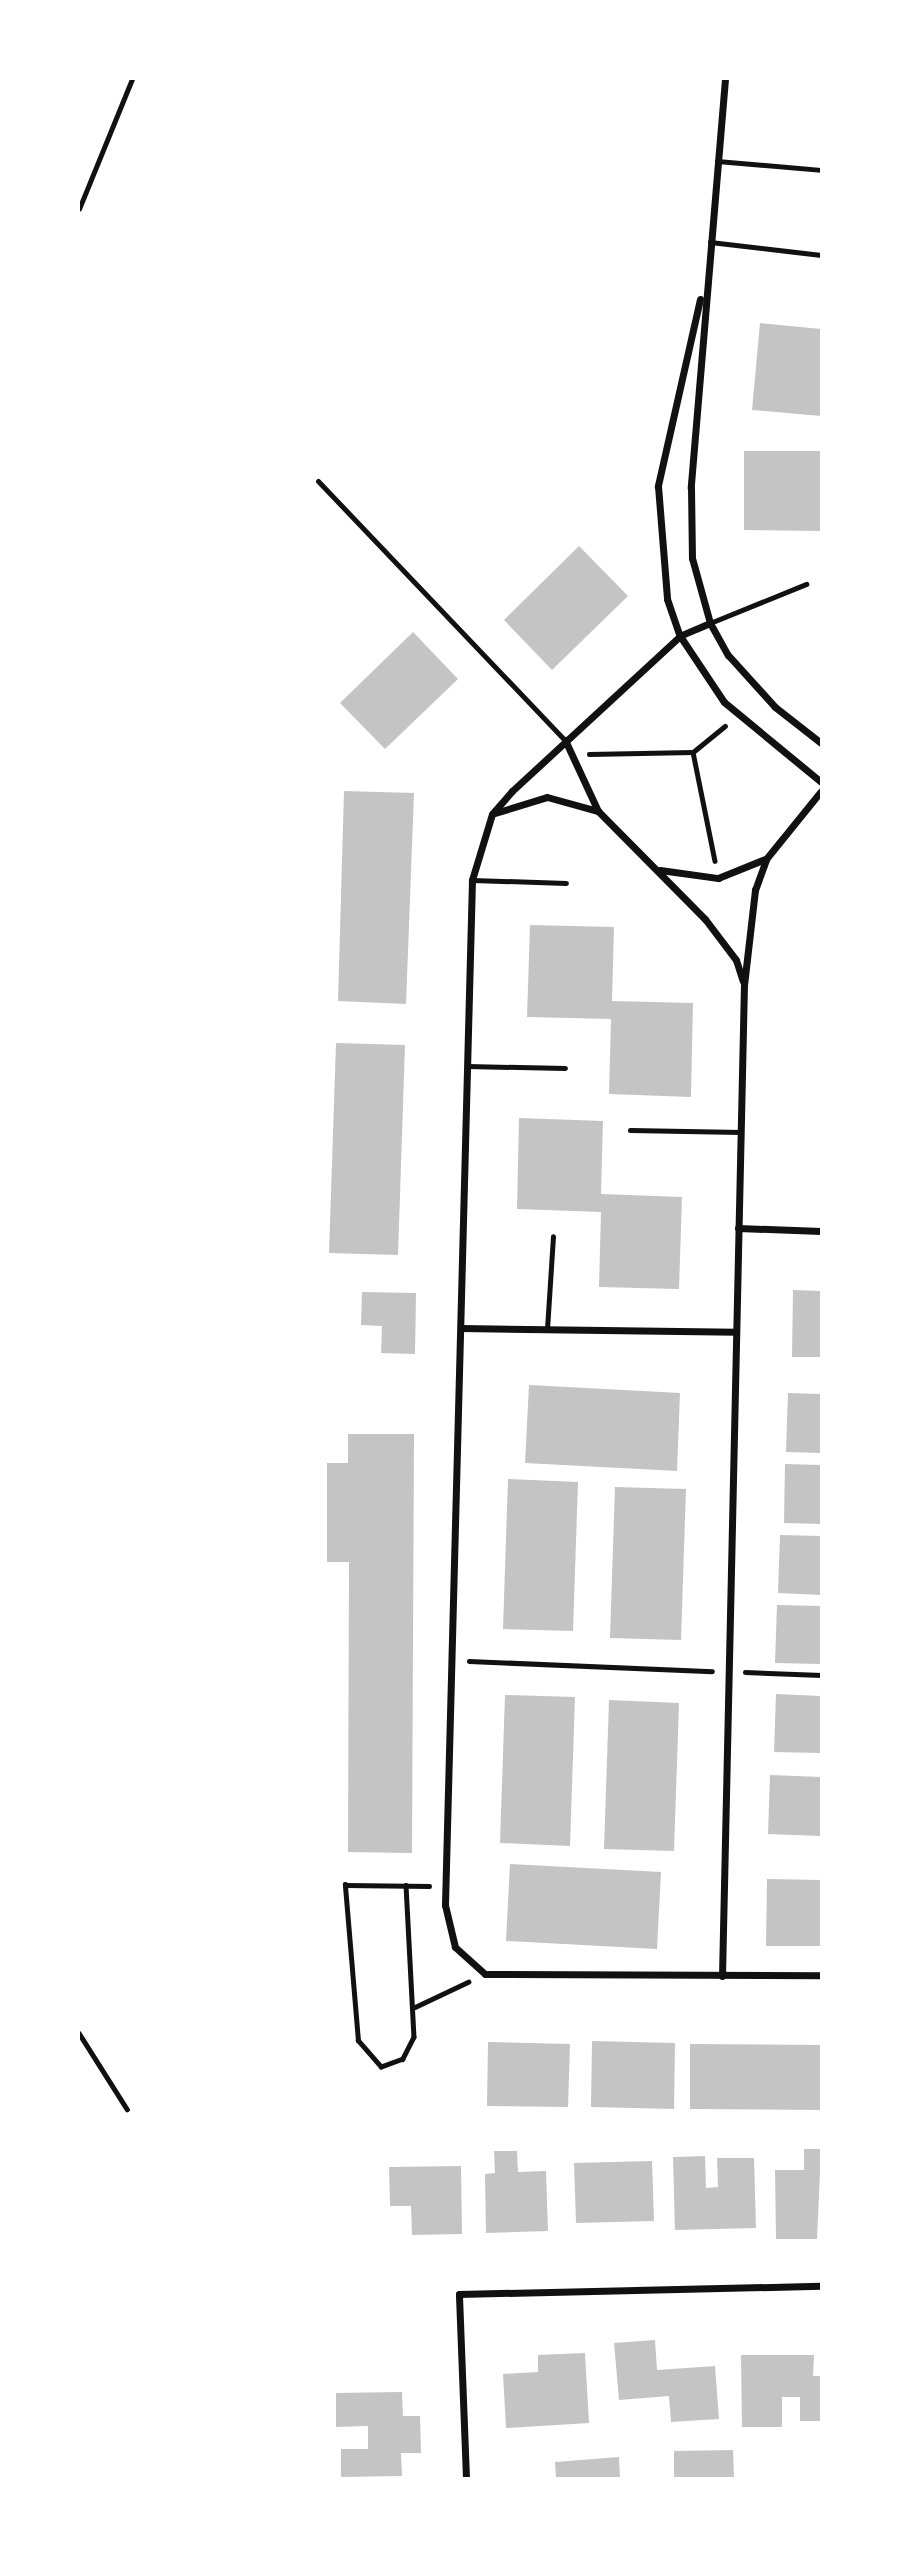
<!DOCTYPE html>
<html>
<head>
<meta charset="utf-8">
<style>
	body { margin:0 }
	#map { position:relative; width:900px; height:2557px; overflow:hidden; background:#fff; font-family:"IBM Plex Serif",serif }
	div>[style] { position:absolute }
	.building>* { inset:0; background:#c4c4c4 }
	.path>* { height:4.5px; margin:-2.25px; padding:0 2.25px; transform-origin:2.25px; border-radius:2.25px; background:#111 }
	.service>* { height:5px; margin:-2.5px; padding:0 2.5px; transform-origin:2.5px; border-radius:2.5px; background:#111 }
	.minor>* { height:7px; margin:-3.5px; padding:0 3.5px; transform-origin:3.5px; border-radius:3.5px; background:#111 }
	span { translate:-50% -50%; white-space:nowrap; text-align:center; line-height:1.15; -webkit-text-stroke:5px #fff; paint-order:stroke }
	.frame { position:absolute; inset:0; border:80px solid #fff; pointer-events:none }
</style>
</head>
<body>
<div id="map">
	<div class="building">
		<i style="clip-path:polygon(760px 323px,821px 329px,821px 416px,752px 410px)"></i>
		<i style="clip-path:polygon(744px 451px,821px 451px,821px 531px,744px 530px)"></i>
		<i style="clip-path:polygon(579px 546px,628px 596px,552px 670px,504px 620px)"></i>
		<i style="clip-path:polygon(413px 632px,458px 679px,385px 749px,340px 703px)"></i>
		<i style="clip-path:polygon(344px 791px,414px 793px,406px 1004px,338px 1001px)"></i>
		<i style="clip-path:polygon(530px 925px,614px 927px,612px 1001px,693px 1003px,691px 1097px,609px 1094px,611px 1019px,527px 1017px)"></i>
		<i style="clip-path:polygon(336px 1043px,405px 1045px,398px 1255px,329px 1253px)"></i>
		<i style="clip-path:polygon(519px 1118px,603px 1121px,601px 1194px,682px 1197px,679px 1289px,599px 1287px,601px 1212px,517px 1209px)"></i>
		<i style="clip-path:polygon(793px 1290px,821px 1291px,821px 1357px,792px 1357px)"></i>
		<i style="clip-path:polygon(362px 1292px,416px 1293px,415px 1354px,381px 1353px,382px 1326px,361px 1325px)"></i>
		<i style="clip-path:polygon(529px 1385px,680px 1393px,677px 1471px,525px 1463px)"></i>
		<i style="clip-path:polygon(788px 1393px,821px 1394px,821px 1453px,786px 1452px)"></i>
		<i style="clip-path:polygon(348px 1434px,414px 1434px,412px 1853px,348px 1852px,349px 1562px,327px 1562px,327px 1463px,348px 1463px)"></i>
		<i style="clip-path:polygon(785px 1464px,821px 1465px,821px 1524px,784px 1523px)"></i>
		<i style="clip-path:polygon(508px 1479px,578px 1482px,573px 1631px,503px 1629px)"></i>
		<i style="clip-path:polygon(615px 1487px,686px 1489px,681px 1640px,610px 1638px)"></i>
		<i style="clip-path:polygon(780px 1535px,821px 1536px,821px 1595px,778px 1593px)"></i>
		<i style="clip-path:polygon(777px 1605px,821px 1606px,821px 1664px,775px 1663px)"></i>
		<i style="clip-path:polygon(776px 1694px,821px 1696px,821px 1753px,774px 1752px)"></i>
		<i style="clip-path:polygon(505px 1695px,575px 1697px,570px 1846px,500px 1843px)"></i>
		<i style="clip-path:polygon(609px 1700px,679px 1703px,674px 1851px,604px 1849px)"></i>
		<i style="clip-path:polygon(770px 1775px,821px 1777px,821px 1836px,768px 1834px)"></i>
		<i style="clip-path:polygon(510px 1864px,661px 1872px,657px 1949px,506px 1941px)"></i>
		<i style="clip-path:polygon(767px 1879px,821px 1880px,821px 1946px,766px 1946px)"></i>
		<i style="clip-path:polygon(592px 2041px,675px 2043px,674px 2109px,591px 2107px)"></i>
		<i style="clip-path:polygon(488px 2042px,570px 2044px,568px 2107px,487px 2106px)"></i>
		<i style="clip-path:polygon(690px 2044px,821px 2045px,821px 2110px,690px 2109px)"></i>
		<i style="clip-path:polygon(804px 2149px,821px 2149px,817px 2239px,776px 2239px,775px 2170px,804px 2170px)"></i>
		<i style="clip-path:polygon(494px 2151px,517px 2151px,518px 2172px,546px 2171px,548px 2231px,486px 2233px,485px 2174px,495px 2173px)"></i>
		<i style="clip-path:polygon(705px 2156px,706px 2188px,718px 2187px,717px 2158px,754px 2158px,756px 2228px,675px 2230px,673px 2157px)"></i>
		<i style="clip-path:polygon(652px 2161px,654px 2221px,576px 2223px,574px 2163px)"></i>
		<i style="clip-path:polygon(461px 2166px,462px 2234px,412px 2235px,411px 2206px,390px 2206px,389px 2167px)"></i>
		<i style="clip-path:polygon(655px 2340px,657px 2370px,715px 2366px,719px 2419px,671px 2422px,669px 2396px,619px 2400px,614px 2343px)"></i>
		<i style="clip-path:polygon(585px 2353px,589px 2423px,506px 2428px,503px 2374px,538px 2372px,538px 2355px)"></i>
		<i style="clip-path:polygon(741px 2355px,814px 2355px,813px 2376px,821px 2376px,821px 2421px,800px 2421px,800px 2397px,782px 2397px,782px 2427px,742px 2427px)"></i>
		<i style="clip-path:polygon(402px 2392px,403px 2416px,420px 2416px,421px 2453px,401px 2453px,402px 2476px,341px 2477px,341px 2449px,368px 2449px,368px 2426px,336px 2427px,336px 2393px)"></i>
		<i style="clip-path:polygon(733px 2450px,734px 2478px,674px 2478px,674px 2451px)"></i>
		<i style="clip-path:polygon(619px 2457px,620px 2478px,556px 2478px,555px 2462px)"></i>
	</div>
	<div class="path">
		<i style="left:79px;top:209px;width:140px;rotate:-67.8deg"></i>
		<i style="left:693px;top:752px;width:111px;rotate:78.6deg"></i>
		<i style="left:589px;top:754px;width:104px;rotate:-1.1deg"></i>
		<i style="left:693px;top:752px;width:41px;rotate:-39.1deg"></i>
		<i style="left:469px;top:1661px;width:243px;rotate:2.4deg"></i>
		<i style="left:745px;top:1672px;width:76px;rotate:2.3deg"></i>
		<i style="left:406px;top:1885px;width:152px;rotate:87deg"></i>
		<i style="left:414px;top:2037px;width:25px;rotate:117deg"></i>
		<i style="left:403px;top:2059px;width:23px;rotate:160deg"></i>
		<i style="left:381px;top:2067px;width:35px;rotate:-131deg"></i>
		<i style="left:358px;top:2041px;width:157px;rotate:-94.8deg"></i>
		<i style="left:345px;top:1885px;width:84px;rotate:0.7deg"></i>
		<i style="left:415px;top:2007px;width:59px;rotate:-25.3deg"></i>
		<i style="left:79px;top:2033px;width:90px;rotate:57.7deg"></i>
	</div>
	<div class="service">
		<i style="left:717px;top:161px;width:104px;rotate:4.9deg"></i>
		<i style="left:710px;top:242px;width:112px;rotate:6.7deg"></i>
		<i style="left:318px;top:481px;width:358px;rotate:46.4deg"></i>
		<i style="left:710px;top:623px;width:104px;rotate:-22.1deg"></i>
		<i style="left:472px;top:880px;width:94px;rotate:1.8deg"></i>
		<i style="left:467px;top:1066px;width:98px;rotate:1.2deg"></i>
		<i style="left:630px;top:1130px;width:111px;rotate:1deg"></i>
		<i style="left:547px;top:1329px;width:93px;rotate:-86.3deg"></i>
	</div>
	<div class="minor">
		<i style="left:725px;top:79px;width:410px;rotate:94.8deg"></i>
		<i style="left:691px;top:488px;width:70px;rotate:89.2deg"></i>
		<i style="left:692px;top:558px;width:67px;rotate:74.5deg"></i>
		<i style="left:710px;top:623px;width:37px;rotate:61deg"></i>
		<i style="left:728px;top:655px;width:70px;rotate:47.9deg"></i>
		<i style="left:775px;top:707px;width:58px;rotate:38deg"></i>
		<i style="left:700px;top:299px;width:192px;rotate:102.7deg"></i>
		<i style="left:658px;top:486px;width:113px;rotate:85.4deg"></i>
		<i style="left:667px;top:599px;width:39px;rotate:71deg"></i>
		<i style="left:680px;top:636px;width:79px;rotate:56.3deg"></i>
		<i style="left:724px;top:702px;width:126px;rotate:39.5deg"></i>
		<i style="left:710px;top:623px;width:33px;rotate:157deg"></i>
		<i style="left:680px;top:636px;width:229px;rotate:137.3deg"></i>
		<i style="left:512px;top:791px;width:30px;rotate:131deg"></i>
		<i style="left:492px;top:814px;width:69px;rotate:106.9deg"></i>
		<i style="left:472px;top:880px;width:1025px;rotate:91.51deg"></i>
		<i style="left:445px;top:1905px;width:43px;rotate:76.6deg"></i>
		<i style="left:455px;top:1947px;width:40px;rotate:42deg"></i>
		<i style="left:485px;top:1974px;width:336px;rotate:0.2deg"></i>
		<i style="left:565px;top:740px;width:78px;rotate:65.1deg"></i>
		<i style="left:598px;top:811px;width:152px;rotate:45.3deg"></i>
		<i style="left:705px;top:919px;width:51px;rotate:52.9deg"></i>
		<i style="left:736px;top:960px;width:22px;rotate:72deg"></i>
		<i style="left:495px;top:813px;width:54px;rotate:-17.1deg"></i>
		<i style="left:547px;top:797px;width:53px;rotate:15.4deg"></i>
		<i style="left:660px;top:870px;width:59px;rotate:7.9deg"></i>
		<i style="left:718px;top:878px;width:51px;rotate:-22deg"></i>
		<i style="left:738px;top:1228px;width:83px;rotate:2.1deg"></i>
		<i style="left:461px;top:1328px;width:275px;rotate:0.8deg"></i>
		<i style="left:722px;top:1976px;width:991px;rotate:-88.73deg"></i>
		<i style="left:744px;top:985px;width:96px;rotate:-83.4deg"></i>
		<i style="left:755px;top:890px;width:33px;rotate:-70deg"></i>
		<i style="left:766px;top:859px;width:87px;rotate:-51deg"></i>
		<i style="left:466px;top:2478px;width:184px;rotate:-92.2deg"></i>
		<i style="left:459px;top:2294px;width:362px;rotate:-1.3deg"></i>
	</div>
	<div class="frame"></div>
</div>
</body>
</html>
